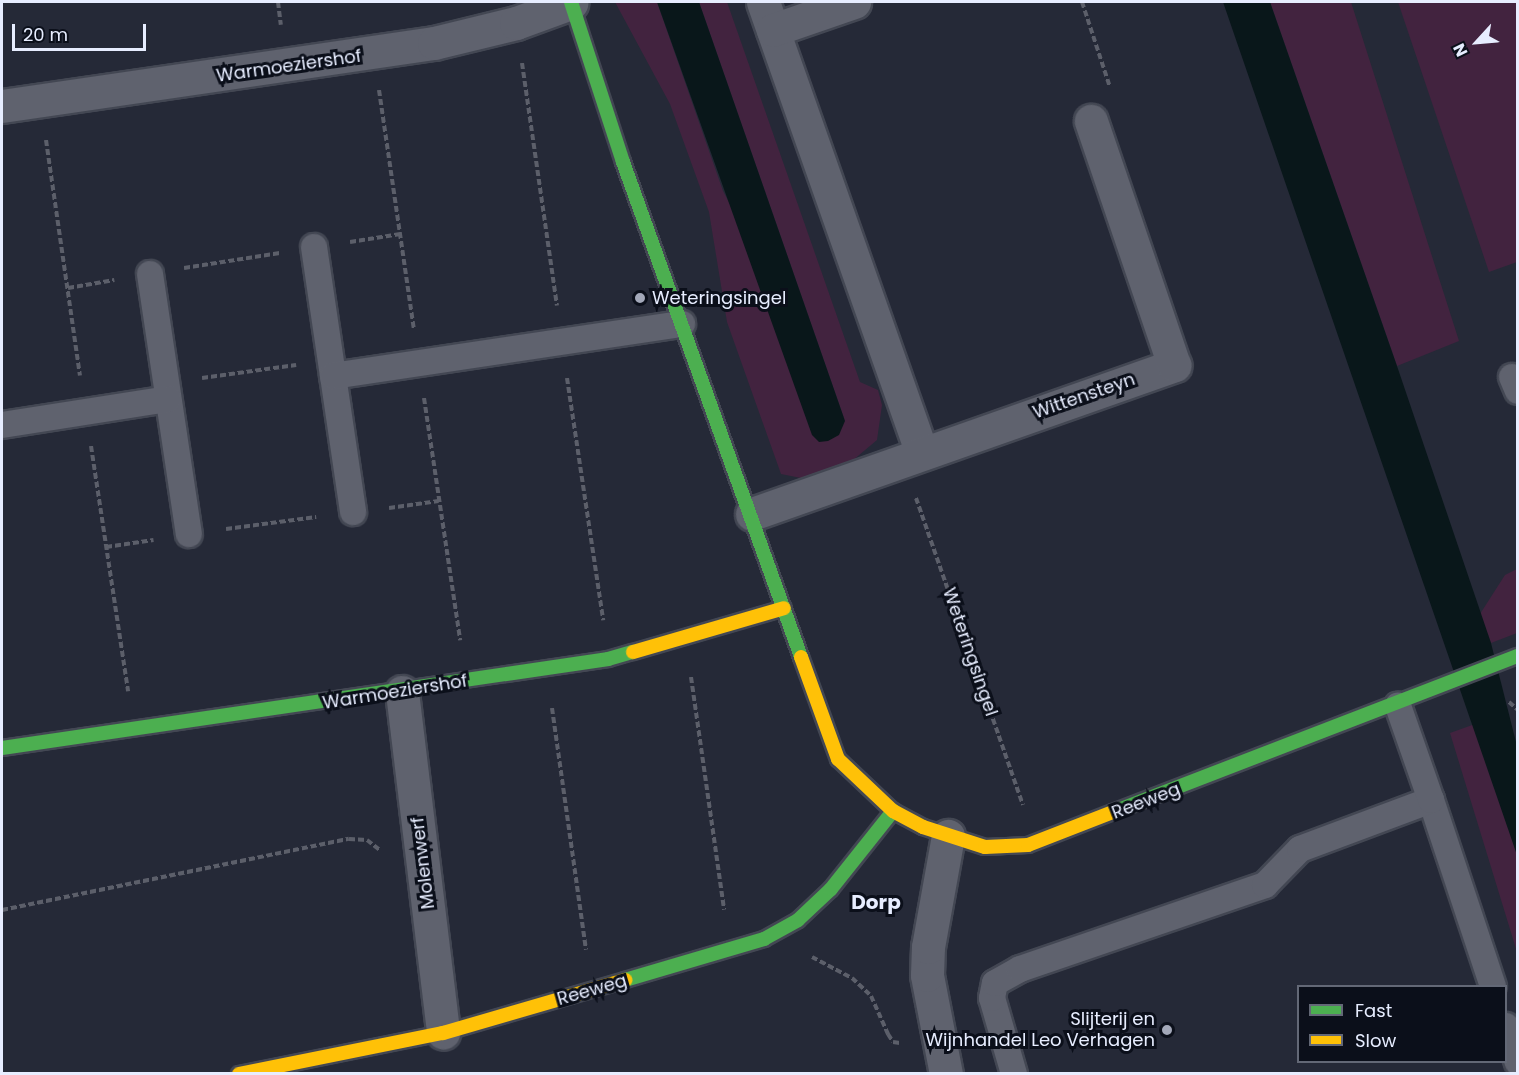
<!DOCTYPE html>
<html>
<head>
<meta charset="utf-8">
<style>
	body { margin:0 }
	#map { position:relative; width:1519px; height:1075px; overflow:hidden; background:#252937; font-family:Poppins,sans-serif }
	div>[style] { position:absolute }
	.green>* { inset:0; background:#42233f }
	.water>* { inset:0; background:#09171a }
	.path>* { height:4px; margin-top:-2px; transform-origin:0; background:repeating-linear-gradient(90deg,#5c5f6a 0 6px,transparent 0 9px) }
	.roads { filter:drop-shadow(2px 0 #434753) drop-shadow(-2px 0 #434753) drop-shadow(0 2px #434753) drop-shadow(0 -2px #434753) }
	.lane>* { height:26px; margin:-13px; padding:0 13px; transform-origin:13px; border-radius:13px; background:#5f626e }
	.street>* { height:33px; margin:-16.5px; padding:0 16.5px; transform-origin:16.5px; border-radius:16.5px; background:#5f626e }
	.fast>* { height:14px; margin:-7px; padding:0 7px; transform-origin:7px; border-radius:7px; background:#4caf50 }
	.slow>* { height:14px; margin:-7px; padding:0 7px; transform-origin:7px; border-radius:7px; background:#ffc107 }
	.dots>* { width:16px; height:16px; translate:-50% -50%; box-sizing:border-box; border:3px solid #0b0f1a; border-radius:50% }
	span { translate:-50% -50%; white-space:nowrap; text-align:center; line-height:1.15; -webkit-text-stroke:6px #0b0f1a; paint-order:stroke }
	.street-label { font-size:18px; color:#e7edff }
	.poi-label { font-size:18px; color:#e7edff }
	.left { translate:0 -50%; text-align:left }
	.right { translate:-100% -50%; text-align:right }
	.neighbourhood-label { font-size:20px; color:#e7edff; font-weight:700 }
	.frame { position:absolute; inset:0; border:3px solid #e7edff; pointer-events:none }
	.legend { position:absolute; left:1297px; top:985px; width:210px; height:78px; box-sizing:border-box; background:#0b0f1a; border:2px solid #636876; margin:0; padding:8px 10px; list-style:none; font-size:18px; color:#e7edff }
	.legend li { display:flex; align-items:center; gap:12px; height:30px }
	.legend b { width:30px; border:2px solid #636876 }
	.north { position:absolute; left:1447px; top:12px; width:60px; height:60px; -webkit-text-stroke:4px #0b0f1a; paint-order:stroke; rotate:244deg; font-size:16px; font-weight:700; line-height:24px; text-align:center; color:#e7edff }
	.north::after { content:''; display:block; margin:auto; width:21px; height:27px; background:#e7edff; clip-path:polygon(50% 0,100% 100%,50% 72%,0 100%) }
	.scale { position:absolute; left:12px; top:24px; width:134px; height:27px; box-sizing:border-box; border:3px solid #e7edff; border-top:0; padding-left:8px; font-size:18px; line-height:21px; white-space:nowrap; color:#e7edff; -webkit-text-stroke:4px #0b0f1a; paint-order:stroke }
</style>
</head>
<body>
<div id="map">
	<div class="green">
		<i style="clip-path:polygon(615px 2px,657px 2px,723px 191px,845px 421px,699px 2px,727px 2px,860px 382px,878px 390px,882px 405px,877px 440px,852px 461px,801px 478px,781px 474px,727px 322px,709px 212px,670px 104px)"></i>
		<i style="clip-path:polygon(1270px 2px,1351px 2px,1459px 341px,1397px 366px)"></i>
		<i style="clip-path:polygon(1398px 2px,1517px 2px,1517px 262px,1489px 272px)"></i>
		<i style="clip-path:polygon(1517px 569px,1517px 633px,1491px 643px,1480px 614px,1505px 575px)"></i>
		<i style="clip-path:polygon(1475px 724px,1517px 855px,1517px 952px,1450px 733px)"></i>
	</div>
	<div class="water">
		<i style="clip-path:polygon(657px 2px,699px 2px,845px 421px,839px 435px,828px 441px,819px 442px,812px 435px)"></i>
		<i style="clip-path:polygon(1223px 2px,1270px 2px,1397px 366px,1491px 643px,1517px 746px,1517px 855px)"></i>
	</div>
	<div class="path">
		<i style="left:278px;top:2px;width:23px;rotate:83deg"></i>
		<i style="left:1082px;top:2px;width:89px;rotate:71.8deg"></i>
		<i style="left:522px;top:63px;width:245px;rotate:81.8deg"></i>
		<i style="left:379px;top:90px;width:242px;rotate:81.7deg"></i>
		<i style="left:46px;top:140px;width:238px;rotate:81.8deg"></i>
		<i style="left:350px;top:242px;width:51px;rotate:-9.1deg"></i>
		<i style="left:184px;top:268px;width:97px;rotate:-8.9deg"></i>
		<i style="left:68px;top:288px;width:47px;rotate:-9.9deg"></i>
		<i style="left:202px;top:378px;width:95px;rotate:-7.9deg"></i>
		<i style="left:567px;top:378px;width:245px;rotate:81.5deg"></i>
		<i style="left:424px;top:398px;width:245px;rotate:81.5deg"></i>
		<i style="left:91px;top:446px;width:248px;rotate:81.4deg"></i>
		<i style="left:916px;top:498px;width:325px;rotate:70.8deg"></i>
		<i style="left:389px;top:508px;width:50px;rotate:-8deg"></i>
		<i style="left:226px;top:529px;width:91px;rotate:-7.6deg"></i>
		<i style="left:106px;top:547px;width:48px;rotate:-8.5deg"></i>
		<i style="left:691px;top:677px;width:235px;rotate:81.9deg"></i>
		<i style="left:1509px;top:702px;width:12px;rotate:42deg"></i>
		<i style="left:552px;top:708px;width:244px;rotate:82deg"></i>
		<i style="left:2px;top:910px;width:354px;rotate:-11.6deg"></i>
		<i style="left:349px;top:839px;width:18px;rotate:3deg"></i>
		<i style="left:367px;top:840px;width:16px;rotate:38deg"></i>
		<i style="left:812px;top:957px;width:45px;rotate:27.7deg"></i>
		<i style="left:852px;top:978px;width:26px;rotate:43deg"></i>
		<i style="left:871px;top:996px;width:42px;rotate:65.9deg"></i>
		<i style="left:888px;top:1034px;width:9px;rotate:58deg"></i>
		<i style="left:893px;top:1042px;width:7px;rotate:8deg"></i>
	</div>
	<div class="roads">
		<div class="lane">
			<i style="left:314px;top:247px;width:268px;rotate:81.6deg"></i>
			<i style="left:150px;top:274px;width:263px;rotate:81.5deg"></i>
			<i style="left:333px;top:376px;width:353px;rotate:-8.5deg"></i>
			<i style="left:1512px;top:377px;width:15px;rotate:67deg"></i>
			<i style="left:2px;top:425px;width:168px;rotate:-8.9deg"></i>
			<i style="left:1431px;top:800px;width:196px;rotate:71.6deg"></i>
			<i style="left:1506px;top:1026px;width:38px;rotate:72deg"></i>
			<i style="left:1014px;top:1074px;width:79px;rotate:-106.1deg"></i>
			<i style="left:992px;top:998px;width:15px;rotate:-79deg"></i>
			<i style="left:995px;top:983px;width:29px;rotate:-29deg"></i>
			<i style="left:1020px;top:969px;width:259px;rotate:-18.9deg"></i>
			<i style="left:1265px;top:885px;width:50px;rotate:-45.8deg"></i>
			<i style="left:1300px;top:849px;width:140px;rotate:-20.5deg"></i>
			<i style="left:1431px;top:800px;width:100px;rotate:-109.3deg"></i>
		</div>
		<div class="street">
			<i style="left:763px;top:2px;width:478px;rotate:70.6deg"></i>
			<i style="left:773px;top:30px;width:86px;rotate:-19.1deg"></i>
			<i style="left:2px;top:106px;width:437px;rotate:-8.3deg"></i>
			<i style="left:434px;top:43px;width:84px;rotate:-13.7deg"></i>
			<i style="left:516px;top:23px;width:59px;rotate:-20deg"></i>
			<i style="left:752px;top:514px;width:448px;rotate:-19.4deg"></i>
			<i style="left:1174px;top:365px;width:258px;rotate:-108.8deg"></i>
			<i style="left:402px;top:692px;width:343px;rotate:83.1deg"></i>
			<i style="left:946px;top:1074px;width:101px;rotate:-100.9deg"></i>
			<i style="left:927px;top:975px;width:28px;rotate:-88deg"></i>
			<i style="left:928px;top:947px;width:113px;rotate:-79.8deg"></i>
		</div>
		<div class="fast">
			<i style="left:571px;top:2px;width:168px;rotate:72deg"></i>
			<i style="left:623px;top:162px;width:526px;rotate:70.22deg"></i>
			<i style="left:2px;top:748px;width:613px;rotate:-8.35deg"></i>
			<i style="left:608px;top:659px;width:26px;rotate:-16deg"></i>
			<i style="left:1113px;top:812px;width:434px;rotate:-21.1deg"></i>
			<i style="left:625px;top:980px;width:145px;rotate:-16.4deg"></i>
			<i style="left:764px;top:939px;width:39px;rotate:-29deg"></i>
			<i style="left:798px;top:920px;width:45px;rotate:-43.2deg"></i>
			<i style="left:831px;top:889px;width:100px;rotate:-51.5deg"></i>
		</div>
		<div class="slow">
			<i style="left:633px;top:652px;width:157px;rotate:-16.2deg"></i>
			<i style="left:801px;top:657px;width:109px;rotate:70.1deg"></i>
			<i style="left:838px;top:759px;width:76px;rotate:43.4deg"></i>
			<i style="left:893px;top:811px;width:34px;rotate:28deg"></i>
			<i style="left:923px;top:827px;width:65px;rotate:17.9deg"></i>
			<i style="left:985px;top:847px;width:43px;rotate:-2.7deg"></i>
			<i style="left:1028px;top:845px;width:91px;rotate:-21.2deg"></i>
			<i style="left:239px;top:1074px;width:208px;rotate:-11.4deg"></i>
			<i style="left:443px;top:1033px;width:190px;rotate:-16.2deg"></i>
		</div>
	</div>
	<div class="dots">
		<i style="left:640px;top:298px;background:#a3a8b9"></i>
		<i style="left:1167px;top:1030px;background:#a3a8b9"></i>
	</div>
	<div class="street-label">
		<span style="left:289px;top:66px;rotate:-8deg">Warmoeziershof</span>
		<span style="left:1084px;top:396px;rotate:-19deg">Wittensteyn</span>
		<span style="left:970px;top:652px;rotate:71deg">Weteringsingel</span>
		<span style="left:395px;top:692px;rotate:-9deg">Warmoeziershof</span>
		<span style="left:1146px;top:801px;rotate:-21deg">Reeweg</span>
		<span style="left:423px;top:863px;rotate:-97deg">Molenwerf</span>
		<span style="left:592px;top:990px;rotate:-16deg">Reeweg</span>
	</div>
	<div class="poi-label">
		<span class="left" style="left:652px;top:298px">Weteringsingel</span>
		<span class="right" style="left:1155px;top:1030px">Slijterij en<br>Wijnhandel Leo Verhagen</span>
	</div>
	<div class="neighbourhood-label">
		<span style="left:876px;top:902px">Dorp</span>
	</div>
	<div class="frame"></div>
	<ul class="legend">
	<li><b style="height:8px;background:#4caf50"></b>Fast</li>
	<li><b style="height:8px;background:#ffc107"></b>Slow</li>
	</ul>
	<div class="north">N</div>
	<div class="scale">20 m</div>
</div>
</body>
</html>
